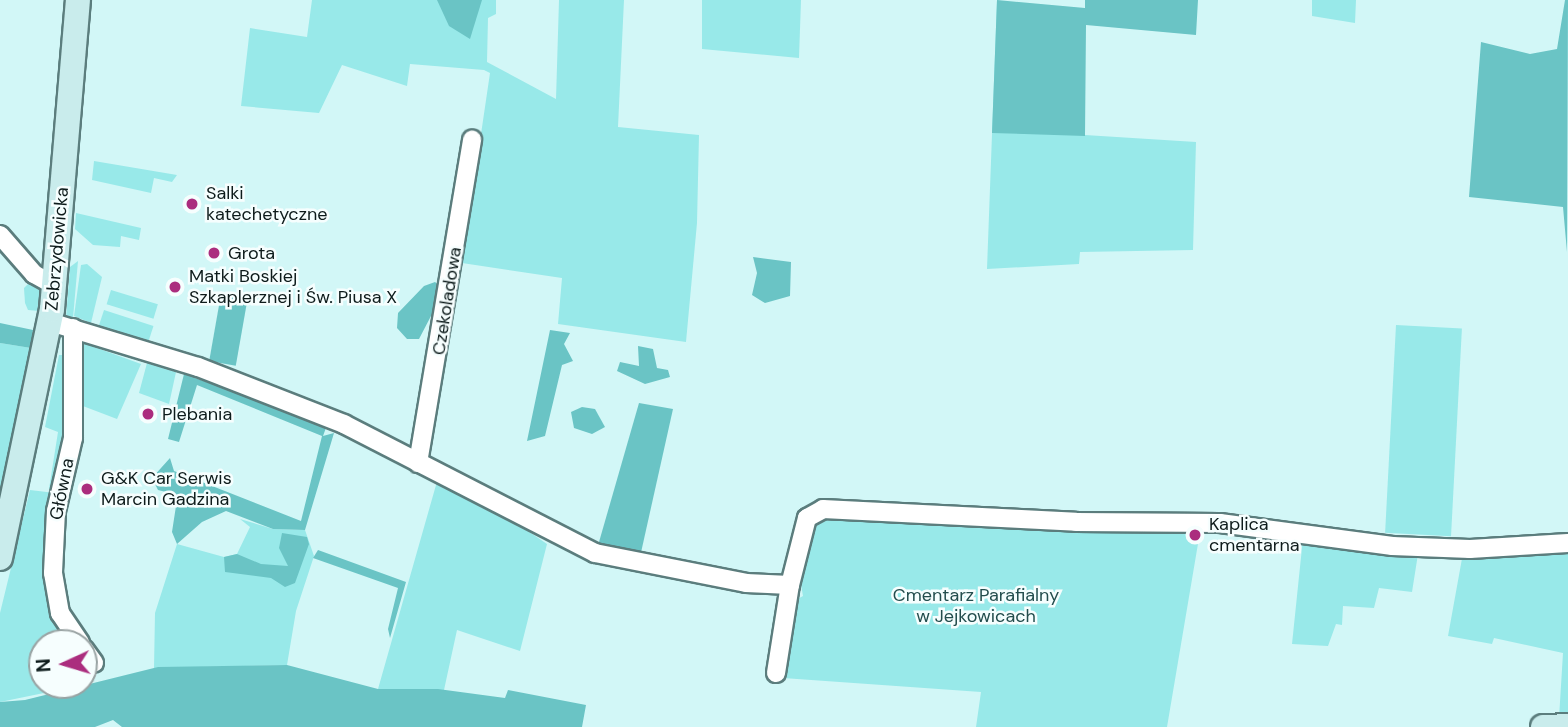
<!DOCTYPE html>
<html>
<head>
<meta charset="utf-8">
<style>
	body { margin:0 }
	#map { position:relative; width:1568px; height:727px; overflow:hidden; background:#d2f7f7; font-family:"DM Sans",sans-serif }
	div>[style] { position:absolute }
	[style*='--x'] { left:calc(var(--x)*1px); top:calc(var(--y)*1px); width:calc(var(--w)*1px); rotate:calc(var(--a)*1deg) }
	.green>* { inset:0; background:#98e9e9; transform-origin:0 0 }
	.forest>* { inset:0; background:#6ac4c5; transform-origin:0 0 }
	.roads { filter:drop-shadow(2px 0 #5b7d7d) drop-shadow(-2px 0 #5b7d7d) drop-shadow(0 2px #5b7d7d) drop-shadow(0 -2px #5b7d7d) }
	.street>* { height:18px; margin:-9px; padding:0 9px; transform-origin:9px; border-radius:9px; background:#fff }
	.secondary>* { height:24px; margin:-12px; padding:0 12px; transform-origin:12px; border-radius:12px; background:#c9ecec }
	.dots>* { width:19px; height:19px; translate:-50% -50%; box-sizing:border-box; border:4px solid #f6fefe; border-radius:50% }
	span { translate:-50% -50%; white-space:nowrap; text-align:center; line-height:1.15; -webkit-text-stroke:5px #f6fefe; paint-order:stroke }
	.poi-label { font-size:18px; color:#0d1b1b }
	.left { translate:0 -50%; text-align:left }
	.street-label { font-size:18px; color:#0d1b1b }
	.park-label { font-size:18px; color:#234d4d }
	.north { position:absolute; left:28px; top:629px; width:70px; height:70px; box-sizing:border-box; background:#f6fefe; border:2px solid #99a3a3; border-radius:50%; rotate:266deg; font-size:19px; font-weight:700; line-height:28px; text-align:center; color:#0d1b1b }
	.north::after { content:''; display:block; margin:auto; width:24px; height:32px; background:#ab2d7e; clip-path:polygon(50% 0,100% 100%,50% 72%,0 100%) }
</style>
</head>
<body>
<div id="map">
	<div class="green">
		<i style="clip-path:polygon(312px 0,496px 0,496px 14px,488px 18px,487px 62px,556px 99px,559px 0,624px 0,618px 127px,699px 135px,697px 223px,686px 342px,558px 324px,562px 278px,462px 263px,490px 73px,484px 70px,410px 64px,407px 86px,342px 65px,319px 113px,241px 106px,250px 28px,307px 37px)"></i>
		<i style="clip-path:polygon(702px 0,801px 0,799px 58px,702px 49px)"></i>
		<i style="clip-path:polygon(997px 0,1085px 25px,1085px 135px,1196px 142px,1193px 250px,1080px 252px,1079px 264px,987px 269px)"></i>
		<i style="clip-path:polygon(1312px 0,1356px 0,1355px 23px,1312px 16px)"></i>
		<i style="clip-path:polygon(94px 161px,177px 175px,172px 182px,154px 178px,151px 193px,92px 180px)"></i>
		<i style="clip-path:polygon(76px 213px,141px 228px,139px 240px,121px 236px,120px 247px,93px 245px,75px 229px)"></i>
		<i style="clip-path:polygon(78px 261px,73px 318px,66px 318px,70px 267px)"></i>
		<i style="clip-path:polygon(87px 264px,102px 277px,91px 323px,74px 316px,81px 265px)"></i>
		<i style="clip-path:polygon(31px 281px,41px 292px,39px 311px,28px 310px,25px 303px,24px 288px)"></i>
		<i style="left:111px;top:290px;width:49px;height:15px;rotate:17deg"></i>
		<i style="left:104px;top:310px;width:52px;height:18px;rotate:18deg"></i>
		<i style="left:1396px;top:325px;width:66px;height:208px;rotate:3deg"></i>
		<i style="clip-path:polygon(75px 340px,141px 364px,117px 419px,75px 403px)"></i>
		<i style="clip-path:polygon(0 343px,31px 348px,0 490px)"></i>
		<i style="clip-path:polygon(59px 355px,65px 355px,69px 440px,57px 490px,49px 489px,58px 432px,45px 427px)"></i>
		<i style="clip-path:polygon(147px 363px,176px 372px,169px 404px,139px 393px)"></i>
		<i style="clip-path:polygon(438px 478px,482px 500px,547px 544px,520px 651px,457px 630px,444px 690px,378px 689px)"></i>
		<i style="clip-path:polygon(30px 490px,55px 493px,51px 522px,73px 643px,42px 643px,42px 685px,83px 685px,0 702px,0 613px)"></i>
		<i style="clip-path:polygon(833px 513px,1201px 526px,1167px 727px,976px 727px,981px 692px,783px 678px,794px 601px,803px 596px,800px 579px,807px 545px,817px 520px)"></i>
		<i style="clip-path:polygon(240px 519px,273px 529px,305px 530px,314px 556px,296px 611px,287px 665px,154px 668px,155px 613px,177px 544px,224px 557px,237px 554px,250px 527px)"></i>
		<i style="clip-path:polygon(1303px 538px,1418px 554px,1412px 592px,1379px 588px,1374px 608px,1343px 606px,1342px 625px,1336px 624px,1328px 646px,1292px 644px)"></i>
		<i style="clip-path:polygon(1568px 547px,1568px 718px,1559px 718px,1563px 653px,1494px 638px,1492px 644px,1448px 636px,1463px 553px)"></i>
	</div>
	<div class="forest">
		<i style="clip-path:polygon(437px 0,482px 0,470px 39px,449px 26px)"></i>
		<i style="clip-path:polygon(997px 0,1085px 8px,1085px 0,1198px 0,1196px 35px,1086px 25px,1085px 136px,992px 133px)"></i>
		<i style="clip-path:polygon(1565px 0,1568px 0,1567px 252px,1563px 207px,1469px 197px,1481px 42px,1530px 54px,1557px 49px)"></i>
		<i style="clip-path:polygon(753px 257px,791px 262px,790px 296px,765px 303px,752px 295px,757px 273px)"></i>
		<i style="clip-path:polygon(435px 282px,445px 290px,438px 315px,431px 316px,419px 339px,407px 339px,397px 328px,398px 313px,424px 286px)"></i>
		<i style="left:221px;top:294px;width:27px;height:68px;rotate:10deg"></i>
		<i style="clip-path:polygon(0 323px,33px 330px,31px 348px,0 343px)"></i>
		<i style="clip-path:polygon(550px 330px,570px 333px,564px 344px,573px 361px,562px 365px,545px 436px,527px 441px)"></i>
		<i style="clip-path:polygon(638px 346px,653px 349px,657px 368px,668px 370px,670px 377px,645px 384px,617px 371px,620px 362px,639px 366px)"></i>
		<i style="clip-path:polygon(184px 374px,327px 425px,323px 436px,334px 433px,305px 530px,273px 529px,226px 511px,202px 522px,177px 544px,172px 532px,176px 506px,186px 497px,158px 490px,152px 478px,170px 458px,174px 471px,301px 521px,322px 436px,197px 385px,179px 442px,168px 439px)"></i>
		<i style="clip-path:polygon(639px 403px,673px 409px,640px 557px,597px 549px)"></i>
		<i style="clip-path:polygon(582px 407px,595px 409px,605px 427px,592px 434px,574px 428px,571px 412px)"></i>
		<i style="clip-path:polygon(282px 533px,307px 537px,309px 544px,295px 583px,285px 587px,271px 578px,225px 572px,224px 557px,237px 554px,261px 564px,288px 566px,279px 548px)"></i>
		<i style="clip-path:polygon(318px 550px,406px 582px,390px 638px,388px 629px,398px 588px,313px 558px)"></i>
		<i style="clip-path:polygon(287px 665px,378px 689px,438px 689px,505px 698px,508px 690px,586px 705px,582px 727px,122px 727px,113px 720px,95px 727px,0 727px,0 702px,25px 700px,158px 667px)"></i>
	</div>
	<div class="roads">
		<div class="street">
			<i style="--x:0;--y:235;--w:52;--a:48.9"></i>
			<i style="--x:34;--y:274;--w:23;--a:29"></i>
			<i style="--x:50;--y:322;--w:155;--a:16.9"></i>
			<i style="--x:198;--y:367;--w:157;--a:21.3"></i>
			<i style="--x:344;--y:424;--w:282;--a:27.2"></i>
			<i style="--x:595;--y:553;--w:154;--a:11.2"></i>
			<i style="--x:746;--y:583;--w:44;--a:2.6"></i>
			<i style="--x:73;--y:328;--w:110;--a:90"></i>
			<i style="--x:73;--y:438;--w:75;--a:103.1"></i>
			<i style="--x:56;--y:511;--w:62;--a:92.8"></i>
			<i style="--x:53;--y:573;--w:41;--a:80.1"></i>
			<i style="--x:60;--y:613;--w:36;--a:56"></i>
			<i style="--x:418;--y:463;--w:328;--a:-80.5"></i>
			<i style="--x:84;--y:649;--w:17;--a:54"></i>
			<i style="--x:776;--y:673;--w:89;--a:-81"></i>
			<i style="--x:790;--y:585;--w:69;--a:-75.8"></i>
			<i style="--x:807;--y:518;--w:18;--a:-29"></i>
			<i style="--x:823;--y:509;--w:253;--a:2.9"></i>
			<i style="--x:1076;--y:522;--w:144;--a:0.4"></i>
			<i style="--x:1220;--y:523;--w:174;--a:7.6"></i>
			<i style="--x:1392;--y:546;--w:78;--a:2.2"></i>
			<i style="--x:1470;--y:549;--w:98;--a:-3.5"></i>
		</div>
		<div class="secondary">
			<i style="--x:0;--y:558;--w:254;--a:-78.2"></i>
			<i style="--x:52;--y:309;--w:310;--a:-85.2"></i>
			<i style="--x:1543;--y:727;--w:25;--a:-2"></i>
		</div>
	</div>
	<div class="dots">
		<i style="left:192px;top:204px;background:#ab2d7e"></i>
		<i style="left:214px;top:253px;background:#ab2d7e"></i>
		<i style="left:175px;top:287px;background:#ab2d7e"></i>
		<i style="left:148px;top:414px;background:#ab2d7e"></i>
		<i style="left:87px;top:489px;background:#ab2d7e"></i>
		<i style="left:1195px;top:535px;background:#ab2d7e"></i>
	</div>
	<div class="poi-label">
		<span class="left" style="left:206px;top:204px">Salki<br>katechetyczne</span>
		<span class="left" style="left:228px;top:253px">Grota</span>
		<span class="left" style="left:189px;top:287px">Matki Boskiej<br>Szkaplerznej i Św. Piusa X</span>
		<span class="left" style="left:162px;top:414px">Plebania</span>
		<span class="left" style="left:101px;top:489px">G&amp;K Car Serwis<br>Marcin Gadzina</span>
		<span class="left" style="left:1209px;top:535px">Kaplica<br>cmentarna</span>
	</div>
	<div class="street-label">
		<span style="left:57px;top:249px;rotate:-85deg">Zebrzydowicka</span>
		<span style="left:447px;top:301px;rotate:-81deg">Czekoladowa</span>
		<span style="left:62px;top:489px;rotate:-79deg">Główna</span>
	</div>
	<div class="park-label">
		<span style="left:976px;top:606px">Cmentarz Parafialny<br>w Jejkowicach</span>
	</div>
	<div class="north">N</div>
</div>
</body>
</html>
